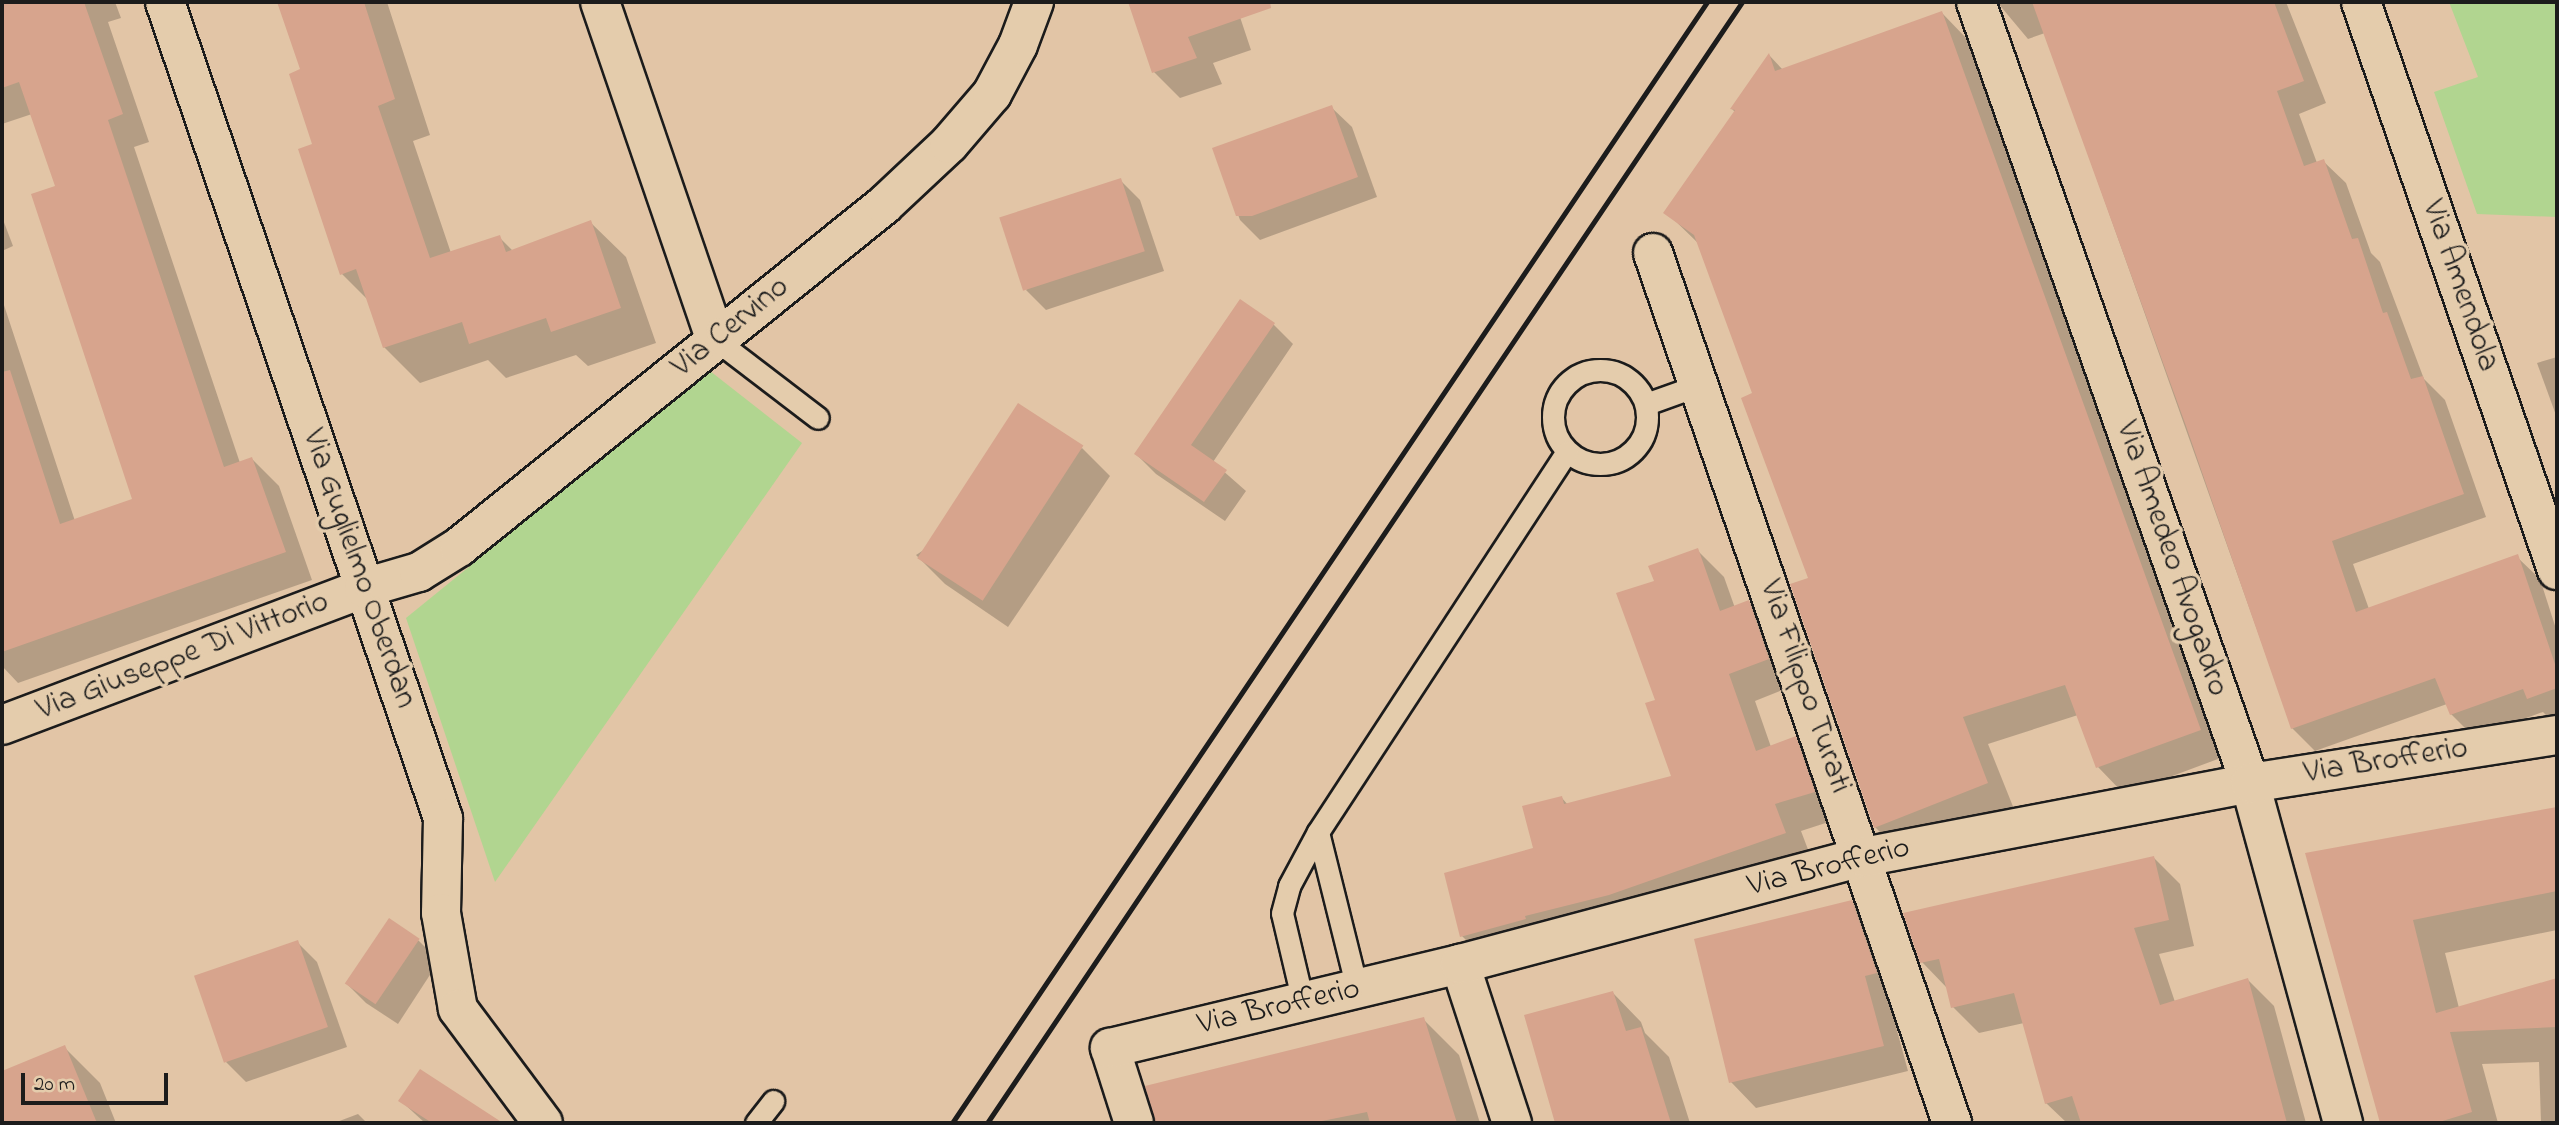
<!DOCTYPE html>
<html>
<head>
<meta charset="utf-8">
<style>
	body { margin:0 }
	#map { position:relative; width:2559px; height:1125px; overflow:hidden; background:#e2c5a6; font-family:"Indie Flower",sans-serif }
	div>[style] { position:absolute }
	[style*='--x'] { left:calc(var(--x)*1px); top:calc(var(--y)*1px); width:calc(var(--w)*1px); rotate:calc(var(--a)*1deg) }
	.green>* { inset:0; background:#b1d590 }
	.shadow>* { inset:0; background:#0003 }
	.building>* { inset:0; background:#d7a48d; transform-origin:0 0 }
	.roads { filter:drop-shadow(2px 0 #1c1c1c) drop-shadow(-2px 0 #1c1c1c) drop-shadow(0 2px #1c1c1c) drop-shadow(0 -2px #1c1c1c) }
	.lane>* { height:21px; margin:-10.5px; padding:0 10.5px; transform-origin:10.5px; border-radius:10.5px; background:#e4ccac }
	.lane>.ring { margin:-10.5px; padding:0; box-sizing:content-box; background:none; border:21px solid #e4ccac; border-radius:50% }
	.street>* { height:38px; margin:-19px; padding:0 19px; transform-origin:19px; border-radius:19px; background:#e4ccac }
	.rail>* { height:5px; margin:-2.5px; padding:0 2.5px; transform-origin:2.5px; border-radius:2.5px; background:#1c1c1c }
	span { translate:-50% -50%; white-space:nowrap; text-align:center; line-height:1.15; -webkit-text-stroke:7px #e4ccac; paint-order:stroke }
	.street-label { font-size:32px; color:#1c1c1c }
	.frame { position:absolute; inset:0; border:4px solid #1c1c1c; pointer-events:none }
	.scale { position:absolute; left:21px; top:1073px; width:147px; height:32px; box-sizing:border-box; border:4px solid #1c1c1c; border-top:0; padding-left:9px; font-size:21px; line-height:24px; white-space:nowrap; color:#1c1c1c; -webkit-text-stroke:5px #e4ccac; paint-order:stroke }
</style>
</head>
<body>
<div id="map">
	<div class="green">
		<i style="clip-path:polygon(2449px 2px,2557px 2px,2557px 217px,2477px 214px,2434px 92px,2478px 77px)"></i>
		<i style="clip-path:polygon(710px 371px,802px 443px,495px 882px,406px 618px)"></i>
	</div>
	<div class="shadow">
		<i style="clip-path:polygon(2px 2px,115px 2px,121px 18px,108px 22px,149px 142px,134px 147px,240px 463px,252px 459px,279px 486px,312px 580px,18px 683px,2px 666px,2px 299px,75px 521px,135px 500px,58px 187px,32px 114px,2px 124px)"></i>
		<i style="clip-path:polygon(279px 2px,387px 2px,430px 135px,413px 141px,451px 253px,499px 237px,513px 251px,590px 222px,626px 257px,656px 343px,588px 366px,576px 355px,506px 378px,488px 360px,420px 383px,384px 347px,369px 301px,342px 274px,314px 145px,302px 70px)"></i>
		<i style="clip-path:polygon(1130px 2px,1235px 2px,1251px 50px,1213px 63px,1222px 84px,1180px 98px,1154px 72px)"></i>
		<i style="clip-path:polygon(1997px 2px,2286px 2px,2326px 103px,2299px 114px,2317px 163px,2323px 161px,2346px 183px,2371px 253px,2380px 262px,2424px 379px,2445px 400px,2486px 517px,2353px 564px,2369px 609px,2517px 557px,2540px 579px,2557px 632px,2557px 718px,2551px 720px,2543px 712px,2474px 737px,2451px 714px,2447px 704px,2315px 751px,2292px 728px,2045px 33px,2028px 39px)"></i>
		<i style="clip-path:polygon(1942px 13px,1968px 40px,2226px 756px,2124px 794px,2098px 767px,2078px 715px,1988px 744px,2014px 809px,1902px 854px,1875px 827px,1810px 579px,1754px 395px,1698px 243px,1666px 212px,1735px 112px,1732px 109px,1769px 55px,1783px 70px)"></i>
		<i style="clip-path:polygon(1331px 107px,1352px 127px,1377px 197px,1260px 240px,1240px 220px,1214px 149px)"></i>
		<i style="clip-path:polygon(1120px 180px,1140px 200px,1164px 271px,1046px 310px,1026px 290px)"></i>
		<i style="clip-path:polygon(2px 217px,13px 246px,2px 251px)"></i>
		<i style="clip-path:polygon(1273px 324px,1293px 344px,1213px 462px,1246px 491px,1225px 521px,1156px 474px,1136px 454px)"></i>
		<i style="clip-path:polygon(2557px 357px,2557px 418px,2537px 363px)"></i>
		<i style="clip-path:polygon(1082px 448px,1110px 476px,1008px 627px,945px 584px,916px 555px)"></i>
		<i style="clip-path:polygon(1697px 550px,1724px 577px,1735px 608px,1749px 602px,1775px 629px,1795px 685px,1755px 701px,1771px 747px,1795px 738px,1822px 764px,1841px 818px,1801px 831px,1812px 860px,1489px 963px,1462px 936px,1535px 849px,1562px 798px,1568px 805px,1674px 778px,1657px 701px,1656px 582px)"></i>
		<i style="clip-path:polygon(2557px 808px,2557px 930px,2445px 953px,2459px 1008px,2557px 979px,2557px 1123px,2541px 1123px,2539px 1062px,2482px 1064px,2498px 1123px,2382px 1123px,2307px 854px)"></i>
		<i style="clip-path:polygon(2154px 858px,2180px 884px,2194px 946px,2159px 954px,2175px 1002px,2248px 980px,2274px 1006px,2306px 1123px,2067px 1123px,2046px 1103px,2024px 1023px,1979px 1033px,1953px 1007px,1948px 989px,1922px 962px)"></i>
		<i style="clip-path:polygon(1852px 902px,1877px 927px,1901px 998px,1889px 1001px,1908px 1071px,1756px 1108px,1731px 1082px)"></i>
		<i style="clip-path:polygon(390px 921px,419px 941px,439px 961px,398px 1024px,366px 1003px,346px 983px)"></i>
		<i style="clip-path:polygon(297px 942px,317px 962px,347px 1047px,246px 1082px,226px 1062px)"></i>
		<i style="clip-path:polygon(1613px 993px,1641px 1022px,1645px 1033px,1669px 1057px,1690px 1123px,1557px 1123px,1526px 1017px)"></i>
		<i style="clip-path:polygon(1423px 1019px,1459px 1055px,1480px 1123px,1158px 1123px,1147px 1087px)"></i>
		<i style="clip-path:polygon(64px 1047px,100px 1083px,116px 1123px,2px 1123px,2px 1073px)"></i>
		<i style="clip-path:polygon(420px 1072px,499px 1123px,425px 1123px,401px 1101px)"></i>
		<i style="clip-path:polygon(358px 1114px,367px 1123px,334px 1123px)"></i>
	</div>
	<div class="building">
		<i style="clip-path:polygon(2px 2px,84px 2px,123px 114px,108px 120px,224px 467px,252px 457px,286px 552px,2px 652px,2px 372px,10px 370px,60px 524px,132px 499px,31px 194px,55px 186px,19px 82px,2px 88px)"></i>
		<i style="clip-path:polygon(277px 2px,364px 2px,395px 99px,378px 106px,430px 258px,500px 235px,506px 252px,591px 220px,621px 308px,551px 332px,546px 318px,469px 344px,462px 322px,383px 348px,356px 269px,340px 275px,298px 149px,312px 144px,289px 74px,300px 69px)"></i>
		<i style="clip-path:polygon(1128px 2px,1270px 2px,1271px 8px,1188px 37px,1197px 58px,1152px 73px)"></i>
		<i style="clip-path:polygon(2032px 2px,2274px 2px,2304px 81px,2277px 91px,2304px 166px,2324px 159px,2352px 239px,2358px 238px,2383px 313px,2387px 312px,2411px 379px,2423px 376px,2464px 494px,2332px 541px,2356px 612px,2518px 554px,2557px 670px,2557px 688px,2527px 699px,2523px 689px,2450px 715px,2435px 678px,2291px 729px,2186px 426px)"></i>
		<i style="clip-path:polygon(1942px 11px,2201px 730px,2096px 768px,2065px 685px,1963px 717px,1988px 783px,1874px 828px,1790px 584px,1808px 578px,1741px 398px,1752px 393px,1694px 235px,1663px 213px,1735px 110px,1730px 109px,1769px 53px,1775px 71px)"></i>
		<i style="clip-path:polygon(1332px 105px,1358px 177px,1252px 216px,1236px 216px,1212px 148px)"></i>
		<i style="left:1121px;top:178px;width:77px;height:128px;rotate:72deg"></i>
		<i style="clip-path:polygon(1240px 299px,1275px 323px,1191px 445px,1227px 470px,1204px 502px,1134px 454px)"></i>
		<i style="left:1018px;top:403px;width:78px;height:185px;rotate:33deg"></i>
		<i style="clip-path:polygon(1698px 548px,1720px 611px,1749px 600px,1769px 659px,1729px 674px,1756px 751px,1796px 736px,1815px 792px,1775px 804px,1786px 833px,1609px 895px,1525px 916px,1526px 919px,1460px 937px,1444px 873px,1533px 848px,1522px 806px,1562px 796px,1564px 804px,1671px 776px,1645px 703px,1655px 700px,1616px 593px,1654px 581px,1648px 566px)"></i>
		<i style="clip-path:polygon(2557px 807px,2557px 891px,2413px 920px,2436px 1013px,2557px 978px,2557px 1027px,2450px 1032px,2472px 1112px,2436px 1123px,2380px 1123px,2305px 853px)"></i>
		<i style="clip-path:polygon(2154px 856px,2169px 920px,2134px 928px,2160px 1005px,2248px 978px,2287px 1123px,2081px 1123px,2072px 1096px,2045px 1104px,2014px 993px,1951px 1008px,1939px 959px,1920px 963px,1903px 913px)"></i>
		<i style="clip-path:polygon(1852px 900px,1877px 973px,1865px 976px,1884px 1046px,1729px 1083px,1694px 939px)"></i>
		<i style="left:389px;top:918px;width:37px;height:79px;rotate:34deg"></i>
		<i style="left:298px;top:940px;width:92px;height:110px;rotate:71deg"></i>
		<i style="clip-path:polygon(1613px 991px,1626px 1031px,1641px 1027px,1671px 1123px,1555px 1123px,1524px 1015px)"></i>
		<i style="clip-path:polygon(1424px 1017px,1457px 1123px,1370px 1123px,1367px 1112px,1312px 1123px,1155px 1123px,1145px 1086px)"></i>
		<i style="clip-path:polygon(65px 1045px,97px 1123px,2px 1123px,2px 1071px)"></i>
		<i style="clip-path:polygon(420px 1069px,503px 1123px,432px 1123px,398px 1101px)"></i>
	</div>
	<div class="roads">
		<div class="lane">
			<i style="--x:716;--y:340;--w:128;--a:37.4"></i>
			<i class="ring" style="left:1553px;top:370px;width:73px;height:73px"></i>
			<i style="--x:1646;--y:404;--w:56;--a:-19.7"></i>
			<i style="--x:1318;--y:832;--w:162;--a:76"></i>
			<i style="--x:1303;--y:1002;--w:91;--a:-103.3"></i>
			<i style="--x:1282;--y:913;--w:28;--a:-75"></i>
			<i style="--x:1289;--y:886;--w:61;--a:-61.8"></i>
			<i style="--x:1318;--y:832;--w:454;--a:-56.8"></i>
			<i style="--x:756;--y:1123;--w:28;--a:-52"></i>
		</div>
		<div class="street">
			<i style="--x:165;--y:2;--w:862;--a:71.19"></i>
			<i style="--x:443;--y:818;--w:95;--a:91.2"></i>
			<i style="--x:441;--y:913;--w:97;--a:80"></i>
			<i style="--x:458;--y:1009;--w:142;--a:53.3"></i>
			<i style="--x:600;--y:2;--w:357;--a:71.1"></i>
			<i style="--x:1976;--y:2;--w:828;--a:70.67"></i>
			<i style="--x:2250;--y:783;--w:352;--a:74.7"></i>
			<i style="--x:2361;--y:2;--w:601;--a:70.96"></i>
			<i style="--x:1653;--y:253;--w:920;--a:71.03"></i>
			<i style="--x:2;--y:725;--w:387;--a:-20.7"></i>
			<i style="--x:364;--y:588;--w:57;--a:-16.2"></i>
			<i style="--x:419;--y:572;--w:47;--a:-32"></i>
			<i style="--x:459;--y:547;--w:546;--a:-38.82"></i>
			<i style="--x:884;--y:205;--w:89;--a:-43.2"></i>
			<i style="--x:949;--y:144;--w:66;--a:-49.3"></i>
			<i style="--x:992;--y:94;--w:55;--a:-62"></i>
			<i style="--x:1018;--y:45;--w:46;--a:-69.6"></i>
			<i style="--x:1460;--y:964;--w:167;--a:71.9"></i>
			<i style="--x:1134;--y:1123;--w:79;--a:-107.7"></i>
			<i style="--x:1110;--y:1048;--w:360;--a:-13.5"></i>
			<i style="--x:1460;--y:964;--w:417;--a:-14.9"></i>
			<i style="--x:1863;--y:857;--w:394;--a:-10.8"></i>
			<i style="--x:2250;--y:783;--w:311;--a:-8.9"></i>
		</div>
	</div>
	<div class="rail">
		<i style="--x:952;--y:1123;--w:1352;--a:-56.04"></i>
		<i style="--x:987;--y:1123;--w:1352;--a:-56.04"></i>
	</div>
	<div class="street-label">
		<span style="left:2459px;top:286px;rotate:71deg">Via Amendola</span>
		<span style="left:731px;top:328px;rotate:-39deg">Via Cervino</span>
		<span style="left:2171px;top:559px;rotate:71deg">Via Amedeo Avogadro</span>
		<span style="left:358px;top:569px;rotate:71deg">Via Guglielmo Oberdan</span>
		<span style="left:183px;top:657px;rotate:-21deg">Via Giuseppe Di Vittorio</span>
		<span style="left:1804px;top:687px;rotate:71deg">Via Filippo Turati</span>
		<span style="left:2386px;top:762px;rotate:-9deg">Via Brofferio</span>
		<span style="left:1829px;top:868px;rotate:-14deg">Via Brofferio</span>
		<span style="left:1279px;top:1008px;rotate:-13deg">Via Brofferio</span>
	</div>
	<div class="frame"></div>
	<div class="scale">20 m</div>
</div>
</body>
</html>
